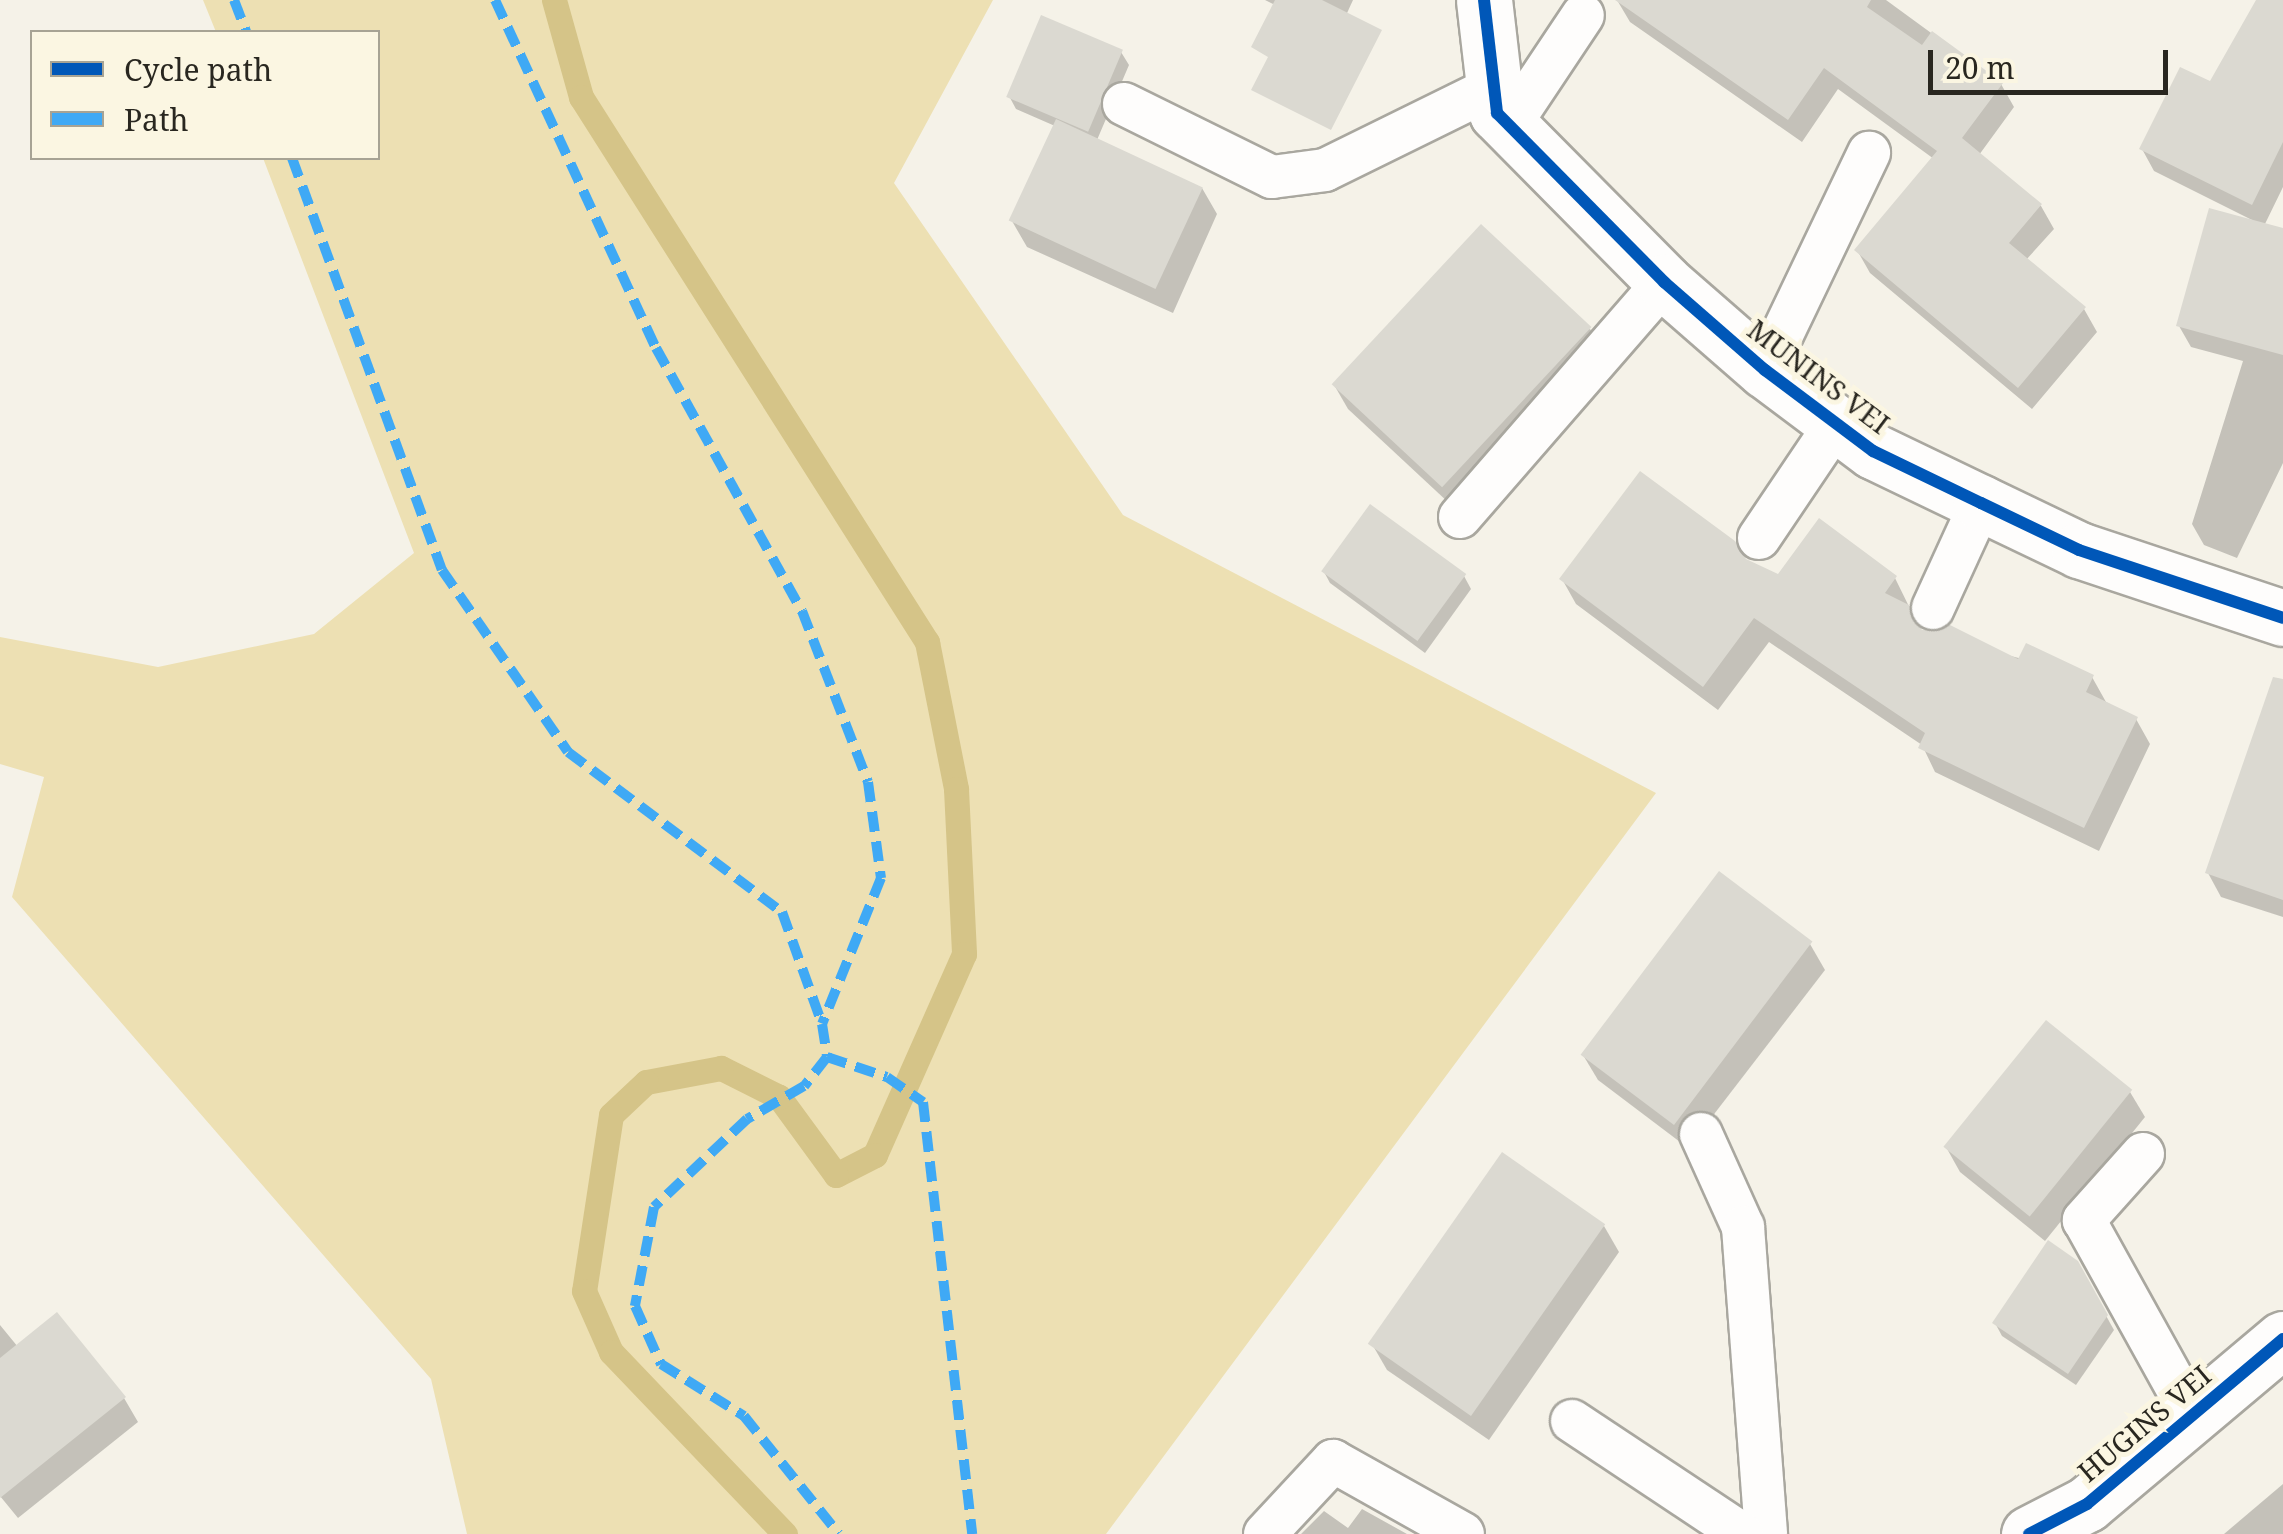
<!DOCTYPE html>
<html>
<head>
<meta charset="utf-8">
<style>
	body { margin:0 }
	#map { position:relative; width:2283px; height:1534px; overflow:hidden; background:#f5f2e8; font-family:"Noto Serif",serif }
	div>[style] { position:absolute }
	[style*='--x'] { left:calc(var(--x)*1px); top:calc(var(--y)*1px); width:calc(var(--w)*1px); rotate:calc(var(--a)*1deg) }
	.green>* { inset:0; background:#ede0b3 }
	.shadow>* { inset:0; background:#0003 }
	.stream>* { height:25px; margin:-12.5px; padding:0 12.5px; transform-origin:12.5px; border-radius:12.5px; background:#d5c488 }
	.building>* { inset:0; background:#dbd9d1; transform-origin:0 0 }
	.roads { filter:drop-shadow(2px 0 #a9a79f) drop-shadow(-2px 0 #a9a79f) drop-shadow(0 2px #a9a79f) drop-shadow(0 -2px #a9a79f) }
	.service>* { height:42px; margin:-21px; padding:0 21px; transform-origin:21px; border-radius:21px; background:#fefdfc }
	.minor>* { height:55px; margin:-27.5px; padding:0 27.5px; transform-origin:27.5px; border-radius:27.5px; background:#fefdfc }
	.quiet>* { height:10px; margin-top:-5px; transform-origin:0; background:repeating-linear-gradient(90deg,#3fa9f5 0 20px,transparent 0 30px) }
	.cycleway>* { height:12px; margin:-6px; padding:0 6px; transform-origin:6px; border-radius:6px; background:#0057b8 }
	span { translate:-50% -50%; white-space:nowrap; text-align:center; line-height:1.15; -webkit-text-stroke:10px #fbf6e2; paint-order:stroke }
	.street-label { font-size:28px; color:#292720 }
	.legend { position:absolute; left:30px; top:30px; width:350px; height:130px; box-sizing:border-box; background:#fbf6e2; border:2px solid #a7a394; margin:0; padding:12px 18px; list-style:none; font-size:30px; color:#292720 }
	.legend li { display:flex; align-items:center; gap:20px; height:50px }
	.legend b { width:50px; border:2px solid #a7a394 }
	.scale { position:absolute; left:1928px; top:50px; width:240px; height:45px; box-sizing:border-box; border:5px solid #292720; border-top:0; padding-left:12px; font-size:30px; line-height:35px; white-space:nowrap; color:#292720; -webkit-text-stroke:8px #fbf6e2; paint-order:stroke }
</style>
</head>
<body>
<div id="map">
	<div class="green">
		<i style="clip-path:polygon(203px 0,993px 0,894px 183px,1123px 515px,1656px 793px,1106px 1534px,467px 1534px,431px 1379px,12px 897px,44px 777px,0 764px,0 637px,158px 667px,314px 634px,414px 553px,263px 158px,378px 158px,378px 32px,216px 32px)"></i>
	</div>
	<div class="shadow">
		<i style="clip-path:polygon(1265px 0,1353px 0,1337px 35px)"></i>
		<i style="clip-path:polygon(1617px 0,1886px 0,2001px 84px,2014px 107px,1979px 155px,2041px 206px,2054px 229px,2026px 260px,2084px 309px,2097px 332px,2032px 409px,1870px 273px,1857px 250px,1934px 159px,1838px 89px,1802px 142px,1630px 22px)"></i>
		<i style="clip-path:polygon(2259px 0,2283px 0,2283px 187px,2264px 226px,2283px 231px,2283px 463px,2237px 558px,2204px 545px,2192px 524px,2243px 361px,2191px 347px,2179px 326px,2252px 220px,2154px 171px,2142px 149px,2211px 85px)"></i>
		<i style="clip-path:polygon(1121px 52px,1129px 65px,1097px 140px,1202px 188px,1217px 214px,1173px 313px,1027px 247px,1012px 221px,1055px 126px,1016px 109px,1009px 96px)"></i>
		<i style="clip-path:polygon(1590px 329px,1605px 354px,1464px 517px,1348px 409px,1333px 383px)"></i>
		<i style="clip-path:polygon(1742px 560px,1779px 577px,1895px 578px,1922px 633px,2092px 677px,2106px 702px,2136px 719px,2150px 744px,2099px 851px,1935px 772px,1922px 745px,1769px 642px,1718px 710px,1576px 604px,1562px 579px)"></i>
		<i style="clip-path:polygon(1323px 570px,1464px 576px,1471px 589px,1425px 653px,1330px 583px)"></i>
		<i style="clip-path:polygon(2283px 703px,2283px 917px,2221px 897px,2208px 873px)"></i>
		<i style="clip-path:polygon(1810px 944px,1825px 970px,1688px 1148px,1598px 1080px,1583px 1055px)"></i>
		<i style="clip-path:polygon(2130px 1092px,2145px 1117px,2045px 1241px,1960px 1172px,1946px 1147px)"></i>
		<i style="clip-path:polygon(1604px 1226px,1619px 1252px,1489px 1440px,1387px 1370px,1372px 1344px)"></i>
		<i style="clip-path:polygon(2076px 1262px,2114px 1330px,2076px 1385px,2002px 1336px,1995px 1323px)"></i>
		<i style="clip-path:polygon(0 1325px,18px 1347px,124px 1398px,138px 1422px,18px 1518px,0 1496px)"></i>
		<i style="clip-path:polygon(2283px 1484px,2283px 1534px,2224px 1534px)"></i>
		<i style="clip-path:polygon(1362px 1509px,1407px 1534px,1301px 1534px,1324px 1511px,1348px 1528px)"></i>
	</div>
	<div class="stream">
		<i style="--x:554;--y:0;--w:101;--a:74.4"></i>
		<i style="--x:581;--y:97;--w:646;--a:57.59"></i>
		<i style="--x:927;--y:642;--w:150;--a:78.8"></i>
		<i style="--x:956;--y:789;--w:165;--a:87.2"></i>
		<i style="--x:964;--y:954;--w:220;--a:113.9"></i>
		<i style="--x:875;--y:1155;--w:44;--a:152.9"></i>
		<i style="--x:836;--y:1175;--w:97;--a:-126.2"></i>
		<i style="--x:779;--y:1097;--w:65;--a:-153.4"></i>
		<i style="--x:721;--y:1068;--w:76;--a:169.4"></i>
		<i style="--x:646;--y:1082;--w:48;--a:136.7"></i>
		<i style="--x:611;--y:1115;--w:178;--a:98.7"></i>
		<i style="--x:584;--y:1291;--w:67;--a:66.1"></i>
		<i style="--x:611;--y:1352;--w:252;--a:46.3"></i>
	</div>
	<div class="building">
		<i style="clip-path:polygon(1275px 0,1322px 0,1382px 30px,1331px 130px,1251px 90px,1268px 57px,1251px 47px)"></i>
		<i style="clip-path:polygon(1615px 0,1871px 0,1867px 7px,1922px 45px,1932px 31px,2003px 83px,1962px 138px,2042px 204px,2009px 243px,2086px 307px,2018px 388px,1854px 250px,1937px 151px,1824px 68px,1788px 120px)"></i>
		<i style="clip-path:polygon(2256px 0,2283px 0,2283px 142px,2252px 205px,2139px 149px,2180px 67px,2210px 81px)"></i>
		<i style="left:1041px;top:15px;width:89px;height:89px;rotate:23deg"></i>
		<i style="left:1056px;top:119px;width:162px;height:112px;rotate:25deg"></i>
		<i style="clip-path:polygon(2209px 208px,2283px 228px,2283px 355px,2176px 326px)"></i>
		<i style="left:1481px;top:224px;width:151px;height:219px;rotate:43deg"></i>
		<i style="clip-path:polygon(1640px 471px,1735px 541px,1746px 559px,1778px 574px,1819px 518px,1897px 576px,1885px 593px,1909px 605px,1922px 630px,1950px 625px,2018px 659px,2026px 643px,2094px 675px,2086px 692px,2138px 717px,2084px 828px,1918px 748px,1925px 733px,1754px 618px,1703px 687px,1559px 579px)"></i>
		<i style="left:1370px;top:504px;width:119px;height:83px;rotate:36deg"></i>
		<i style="clip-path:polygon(2273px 677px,2283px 679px,2283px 900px,2205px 873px)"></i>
		<i style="left:1719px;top:871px;width:117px;height:230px;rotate:37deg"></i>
		<i style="left:2046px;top:1020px;width:111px;height:163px;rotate:39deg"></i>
		<i style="left:1502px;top:1152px;width:126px;height:234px;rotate:35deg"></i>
		<i style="clip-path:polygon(2048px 1240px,2078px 1261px,2108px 1315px,2068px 1374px,1992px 1323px)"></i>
		<i style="clip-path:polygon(57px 1312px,126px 1397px,0 1498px,0 1358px)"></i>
	</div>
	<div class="roads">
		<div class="service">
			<i style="--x:1124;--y:104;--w:165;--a:26.3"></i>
			<i style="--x:1272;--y:177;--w:53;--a:-7.5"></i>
			<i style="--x:1325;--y:170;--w:188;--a:-26.2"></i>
			<i style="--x:1509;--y:126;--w:133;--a:-56.3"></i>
			<i style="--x:1765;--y:370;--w:241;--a:-64.4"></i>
			<i style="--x:1460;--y:517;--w:311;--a:-49"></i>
			<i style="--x:1759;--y:538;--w:138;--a:-56"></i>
			<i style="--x:1933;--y:608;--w:115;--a:-65.4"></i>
			<i style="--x:1701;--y:1134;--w:102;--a:65.7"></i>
			<i style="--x:1743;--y:1227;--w:308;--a:85.7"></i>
			<i style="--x:2143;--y:1154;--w:89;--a:131.8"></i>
			<i style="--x:2084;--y:1220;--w:223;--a:61"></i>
			<i style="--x:1572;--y:1421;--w:204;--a:33.6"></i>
			<i style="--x:1265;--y:1534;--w:100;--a:-47"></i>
			<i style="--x:1333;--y:1461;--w:149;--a:29.3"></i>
		</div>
		<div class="minor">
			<i style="--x:1484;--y:0;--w:114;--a:83.4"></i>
			<i style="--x:1497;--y:113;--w:238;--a:45.3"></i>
			<i style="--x:1664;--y:282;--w:134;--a:41.1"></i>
			<i style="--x:1765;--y:370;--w:135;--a:36.9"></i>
			<i style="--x:1873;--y:451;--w:120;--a:25.7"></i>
			<i style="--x:1981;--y:503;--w:109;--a:25.6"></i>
			<i style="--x:2079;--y:550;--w:215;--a:18.4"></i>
			<i style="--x:2029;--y:1534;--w:65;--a:-27.3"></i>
			<i style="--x:2087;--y:1504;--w:256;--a:-40.1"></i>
		</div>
	</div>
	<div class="quiet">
		<i style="--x:234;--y:0;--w:34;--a:69"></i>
		<i style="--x:495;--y:0;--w:383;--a:65.2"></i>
		<i style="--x:656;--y:348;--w:301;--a:61"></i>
		<i style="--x:802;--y:611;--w:183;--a:68.9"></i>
		<i style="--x:868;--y:782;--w:97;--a:82.3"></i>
		<i style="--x:881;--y:878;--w:157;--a:112"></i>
		<i style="--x:822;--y:1024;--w:33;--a:81"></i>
		<i style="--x:827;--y:1057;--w:37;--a:128"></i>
		<i style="--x:804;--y:1086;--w:66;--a:149.9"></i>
		<i style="--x:747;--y:1119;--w:128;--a:136.6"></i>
		<i style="--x:654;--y:1207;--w:101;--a:100.9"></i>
		<i style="--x:635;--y:1306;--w:64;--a:65.9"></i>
		<i style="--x:661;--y:1364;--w:98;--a:32.1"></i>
		<i style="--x:744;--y:1416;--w:151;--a:51.2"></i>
		<i style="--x:292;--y:158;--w:438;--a:70"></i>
		<i style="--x:442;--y:570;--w:221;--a:55.3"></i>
		<i style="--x:568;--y:752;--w:267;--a:36.8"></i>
		<i style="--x:782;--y:912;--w:119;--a:70.3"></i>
		<i style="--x:827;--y:1057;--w:63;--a:18.4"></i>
		<i style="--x:887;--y:1077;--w:44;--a:34.8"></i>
		<i style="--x:923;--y:1102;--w:435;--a:83.5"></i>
	</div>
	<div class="cycleway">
		<i style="--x:1484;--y:0;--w:114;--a:83.4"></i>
		<i style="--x:1497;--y:113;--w:238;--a:45.3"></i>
		<i style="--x:1664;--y:282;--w:134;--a:41.1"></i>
		<i style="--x:1765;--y:370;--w:135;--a:36.9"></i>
		<i style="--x:1873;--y:451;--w:120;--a:25.7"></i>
		<i style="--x:1981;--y:503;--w:109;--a:25.6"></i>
		<i style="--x:2079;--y:550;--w:215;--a:18.4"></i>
		<i style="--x:2029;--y:1534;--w:65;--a:-27.3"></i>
		<i style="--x:2087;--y:1504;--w:256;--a:-40.1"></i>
	</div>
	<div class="street-label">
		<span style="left:1819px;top:376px;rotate:37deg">MUNINS VEI</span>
		<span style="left:2144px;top:1423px;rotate:-40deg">HUGINS VEI</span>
	</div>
	<ul class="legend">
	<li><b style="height:12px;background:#0057b8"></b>Cycle path</li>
	<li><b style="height:12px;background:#3fa9f5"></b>Path</li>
	</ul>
	<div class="scale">20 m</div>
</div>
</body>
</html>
